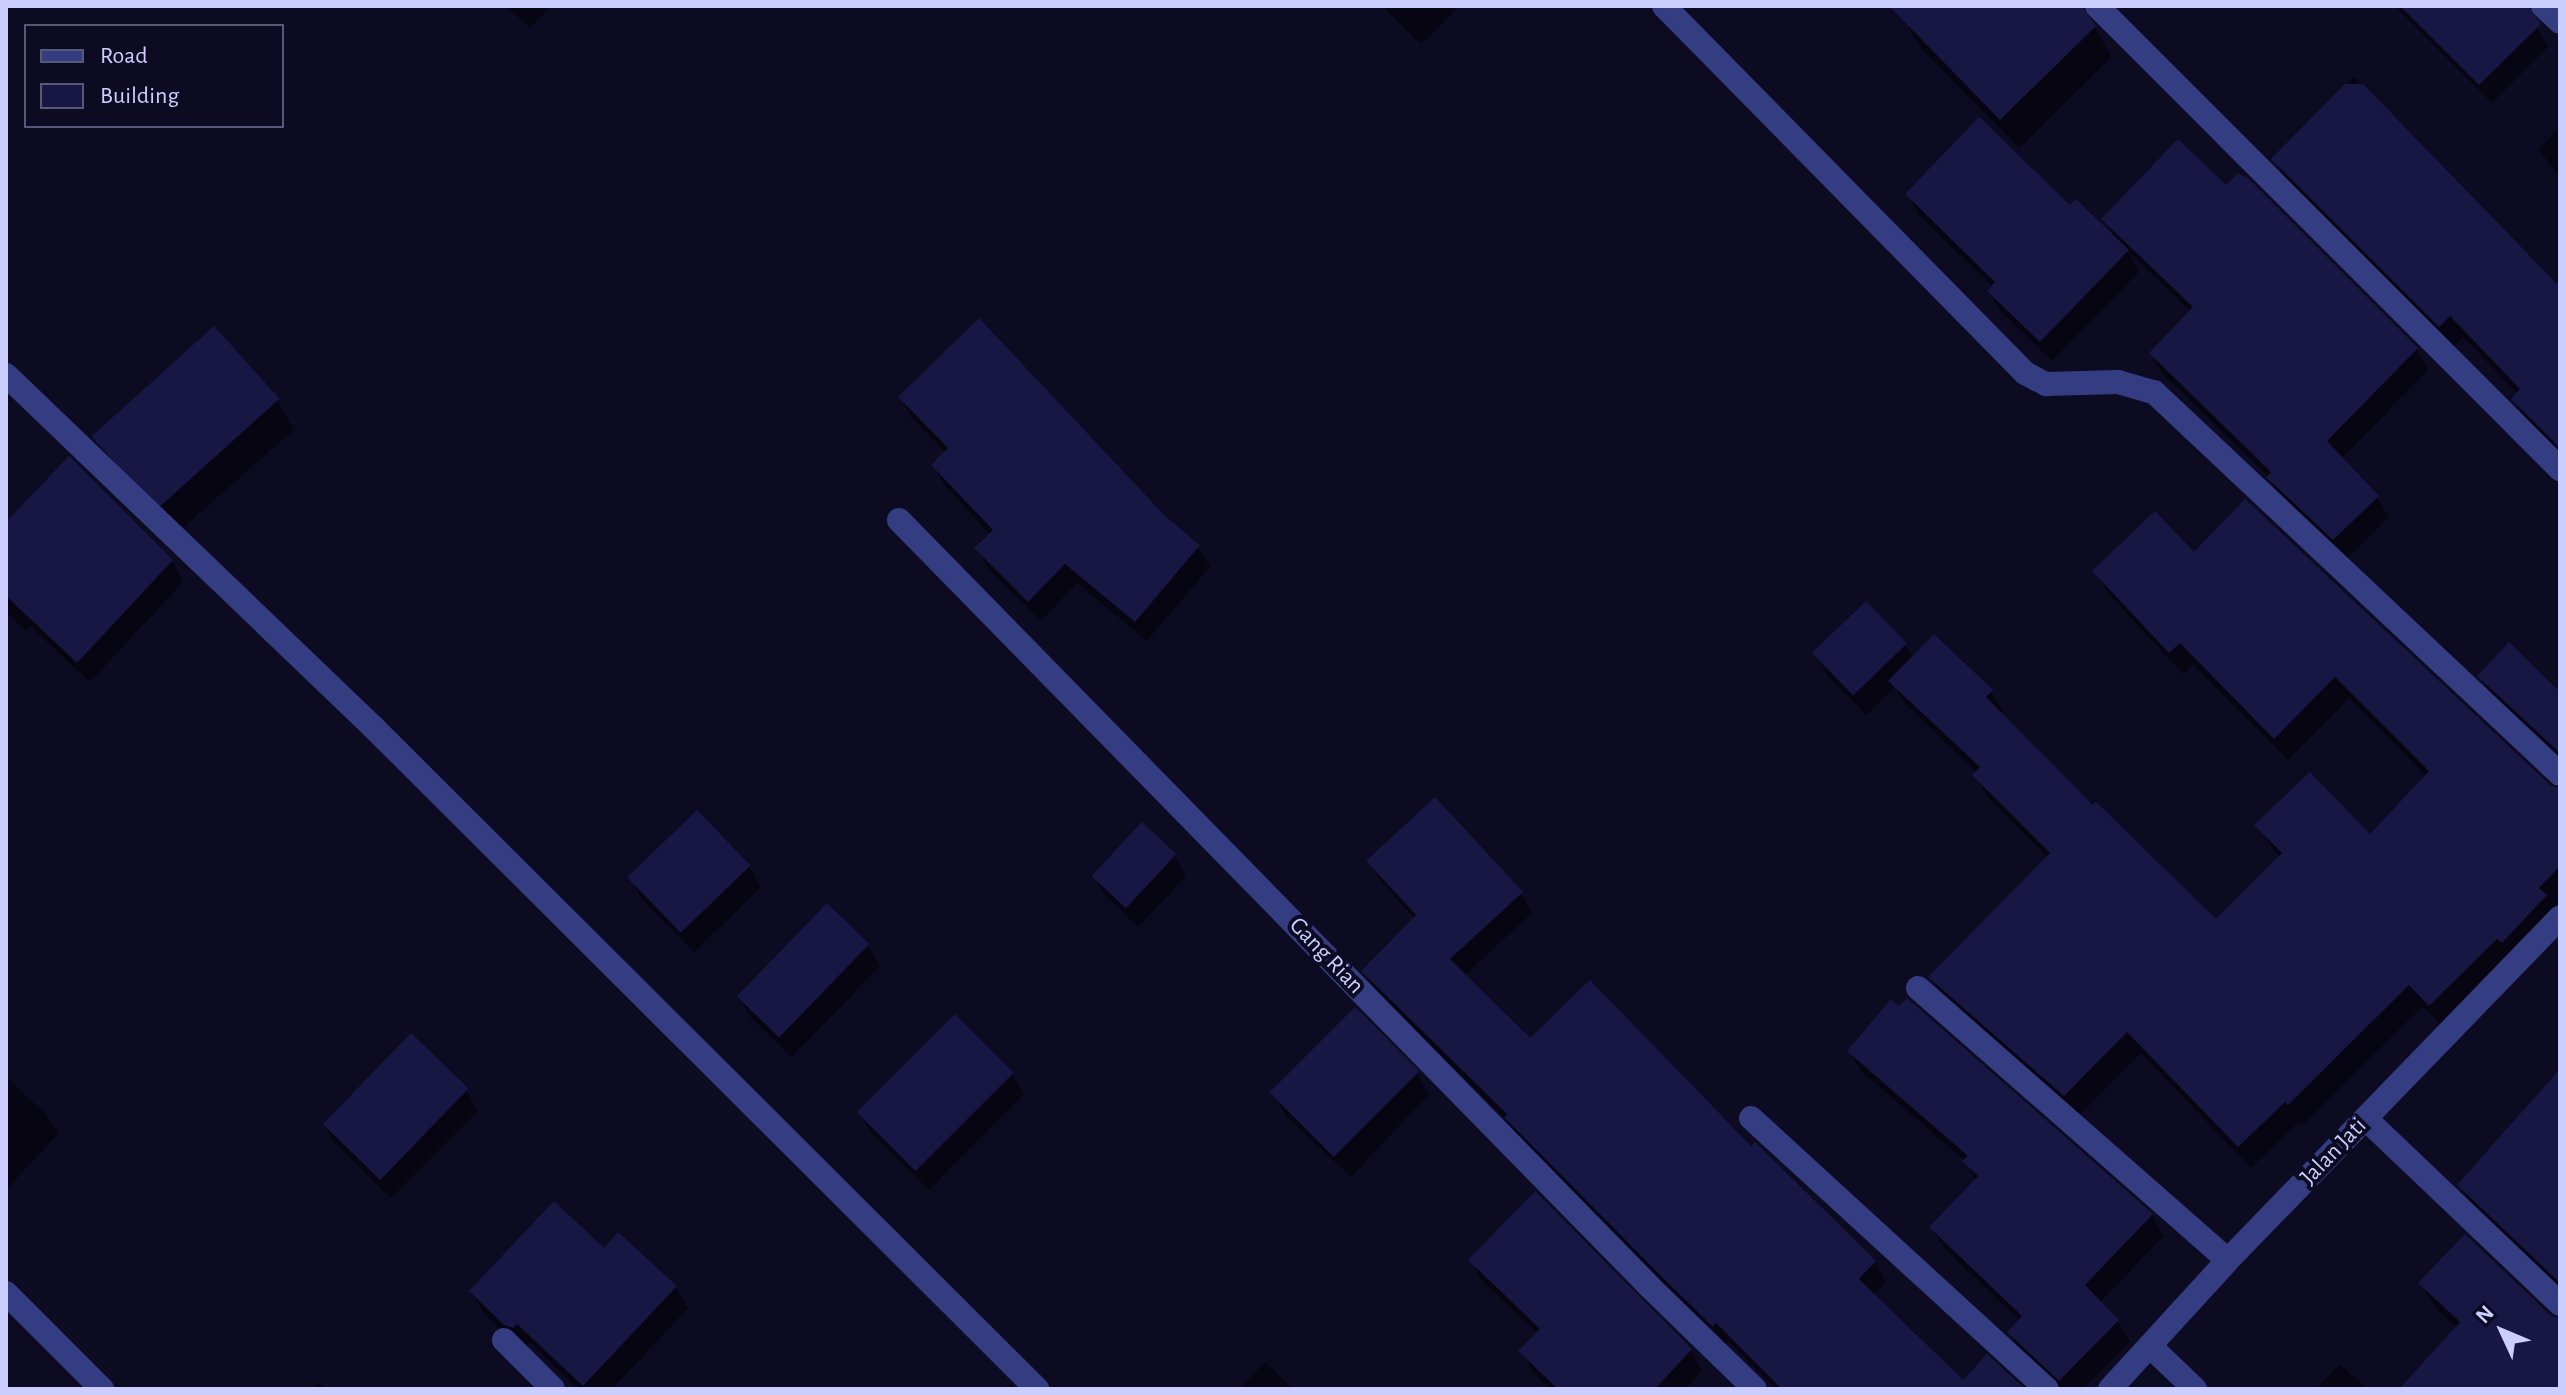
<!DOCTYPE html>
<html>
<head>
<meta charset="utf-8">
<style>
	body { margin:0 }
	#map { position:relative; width:2566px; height:1395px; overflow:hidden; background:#0c0b21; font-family:"Alegreya Sans",sans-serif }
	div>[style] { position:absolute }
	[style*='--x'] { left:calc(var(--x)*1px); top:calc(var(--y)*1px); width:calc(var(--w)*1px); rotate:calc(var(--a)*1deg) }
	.shadow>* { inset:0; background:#0007 }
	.building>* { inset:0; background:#181643; transform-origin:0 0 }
	.minor>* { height:24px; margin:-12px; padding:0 12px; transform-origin:12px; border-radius:12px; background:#343d82 }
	span { translate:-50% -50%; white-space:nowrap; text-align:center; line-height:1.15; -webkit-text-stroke:8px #0c0b21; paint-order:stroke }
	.street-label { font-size:24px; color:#cbceff }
	.frame { position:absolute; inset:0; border:8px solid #cbceff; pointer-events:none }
	.legend { position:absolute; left:24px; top:24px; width:260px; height:104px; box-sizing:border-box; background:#0c0b21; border:2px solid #58597a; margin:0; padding:10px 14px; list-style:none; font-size:24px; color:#cbceff }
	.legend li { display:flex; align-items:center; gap:16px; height:40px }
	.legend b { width:40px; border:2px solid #58597a }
	.north { position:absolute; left:2462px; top:1291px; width:80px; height:80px; -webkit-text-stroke:6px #0c0b21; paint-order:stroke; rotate:314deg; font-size:22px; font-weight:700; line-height:32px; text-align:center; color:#cbceff }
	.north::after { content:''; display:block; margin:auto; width:28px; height:36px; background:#cbceff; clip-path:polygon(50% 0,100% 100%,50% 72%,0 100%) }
</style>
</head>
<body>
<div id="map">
	<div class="shadow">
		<i style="clip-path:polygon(506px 6px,551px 6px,530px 28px)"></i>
		<i style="clip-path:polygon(1383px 6px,1460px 6px,1421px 44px)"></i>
		<i style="clip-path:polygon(1918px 6px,2074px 6px,2094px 27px,2112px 57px,2019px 148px,1921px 49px,1904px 19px)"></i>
		<i style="clip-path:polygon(2395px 6px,2516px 6px,2537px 27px,2548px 47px,2492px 103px)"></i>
		<i style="clip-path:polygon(2354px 77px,2560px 290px,2560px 455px,2526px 421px,2514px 399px,2518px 394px,2463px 337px,2453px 348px,2287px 182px,2274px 159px)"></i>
		<i style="clip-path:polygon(2560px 127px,2560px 179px,2539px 149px)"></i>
		<i style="clip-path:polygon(2226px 188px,2416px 349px,2428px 370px,2341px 459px,2377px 497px,2389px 517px,2346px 559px,2281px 498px,2268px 476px,2163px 374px,2151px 353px,2191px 312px,2129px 252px,2139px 272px,2052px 361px,2001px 312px,1989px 291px,1993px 287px,1919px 215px,1907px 194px,2070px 208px,2115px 238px,2104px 219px)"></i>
		<i style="clip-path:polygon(900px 397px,1165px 519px,1198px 547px,1210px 567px,1147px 641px,1077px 583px,1041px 621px,989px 569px,977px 549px,991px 535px,945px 486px,933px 465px,946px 453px,912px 418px)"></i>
		<i style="clip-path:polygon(277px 400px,294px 430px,179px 531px,111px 466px,94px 436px)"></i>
		<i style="clip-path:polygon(6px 524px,172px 561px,183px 582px,90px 682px,30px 626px,26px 631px,6px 612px)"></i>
		<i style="clip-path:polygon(2194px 555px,2549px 787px,2560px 789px,2560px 917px,2443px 1027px,2423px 1006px,2302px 1126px,2298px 1123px,2251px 1168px,2141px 1053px,2078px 1117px,1943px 999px,1931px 977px,2048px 858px,1988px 797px,1975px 775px,1977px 773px,1904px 703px,1895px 687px,1866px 715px,1827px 675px,1815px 654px,1905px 644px,1913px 658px,1991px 691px,2004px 713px,2001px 716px,2216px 922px,2280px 858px,2257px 826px,2370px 837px,2427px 777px,2349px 698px,2288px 759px,2193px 664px,2183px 674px,2108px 593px,2095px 571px)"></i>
		<i style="clip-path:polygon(2480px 676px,2560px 695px,2560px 761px,2492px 696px)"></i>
		<i style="clip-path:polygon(1174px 855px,1186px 876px,1138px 927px,1105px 895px,1093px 875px)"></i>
		<i style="clip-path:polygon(1368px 861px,1521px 893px,1532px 913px,1464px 976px,1530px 1040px,1751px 1149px,1875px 1262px,1886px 1282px,1873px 1295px,1963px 1382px,2022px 1389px,1776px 1389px,1728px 1341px,1725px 1345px,1674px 1296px,1518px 1137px,1511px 1125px,1375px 990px,1364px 971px,1415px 919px,1380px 880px)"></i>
		<i style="clip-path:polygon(749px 866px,761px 887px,694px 952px,642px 899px,631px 878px)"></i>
		<i style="clip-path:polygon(827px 906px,868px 946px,880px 966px,792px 1057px,751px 1018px,739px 997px)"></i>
		<i style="clip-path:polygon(1907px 1001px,2152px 1216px,2164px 1236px,2099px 1303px,2118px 1321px,2130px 1342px,2083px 1389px,2060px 1389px,2021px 1353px,2009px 1332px,2020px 1321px,1944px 1248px,1932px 1227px,1976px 1181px,1966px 1162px,1861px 1071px,1849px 1051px)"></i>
		<i style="clip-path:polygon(1012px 1074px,1024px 1094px,929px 1190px,871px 1132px,859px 1112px)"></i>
		<i style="clip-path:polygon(1417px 1074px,1429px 1094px,1351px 1177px,1286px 1116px,1274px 1095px)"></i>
		<i style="clip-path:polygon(6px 1077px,46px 1114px,58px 1134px,6px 1190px)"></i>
		<i style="clip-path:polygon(466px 1090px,478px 1111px,391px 1198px,336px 1144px,324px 1124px)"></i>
		<i style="clip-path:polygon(2560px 1093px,2560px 1286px,2558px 1289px,2472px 1207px,2459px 1185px)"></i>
		<i style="clip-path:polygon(619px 1235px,676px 1288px,688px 1308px,612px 1389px,578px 1389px,530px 1343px,525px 1348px,518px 1346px,483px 1312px,471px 1292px,604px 1250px)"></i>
		<i style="clip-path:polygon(1471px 1260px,1690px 1350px,1702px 1371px,1685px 1389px,1550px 1389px,1533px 1372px,1521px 1351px,1538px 1334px,1482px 1281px)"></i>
		<i style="clip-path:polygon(2421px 1283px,2560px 1326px,2560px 1389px,2402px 1389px,2457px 1328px,2435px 1307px)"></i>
		<i style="clip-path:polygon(1265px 1362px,1293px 1389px,1239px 1389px)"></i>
		<i style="clip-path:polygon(2340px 1364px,2367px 1389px,2316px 1389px)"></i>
		<i style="clip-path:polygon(318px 1382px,326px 1389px,312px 1389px)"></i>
	</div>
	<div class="building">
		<i style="clip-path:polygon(1889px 6px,2082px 6px,2096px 26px,2000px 120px)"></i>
		<i style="clip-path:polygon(2400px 6px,2528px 6px,2541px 24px,2479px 85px)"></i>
		<i style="clip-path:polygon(2345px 84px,2363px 84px,2560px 287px,2560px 448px,2511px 399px,2520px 389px,2450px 316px,2439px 327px,2271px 159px)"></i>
		<i style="clip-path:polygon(1979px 117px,2070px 205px,2076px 199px,2129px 250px,2040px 342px,1987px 291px,1995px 282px,1905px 194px)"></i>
		<i style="clip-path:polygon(2178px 139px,2226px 185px,2238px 173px,2250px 180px,2418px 348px,2327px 441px,2379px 496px,2333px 540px,2266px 477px,2271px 472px,2149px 353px,2193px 307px,2101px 219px)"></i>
		<i style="clip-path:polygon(979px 318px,1166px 517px,1200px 545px,1135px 622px,1065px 564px,1028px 602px,974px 548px,993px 530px,931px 465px,948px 448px,898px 397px)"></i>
		<i style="left:214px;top:326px;width:98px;height:165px;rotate:48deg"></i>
		<i style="clip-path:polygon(69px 456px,173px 560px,77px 663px,6px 596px,6px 522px)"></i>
		<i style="clip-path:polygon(2245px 499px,2550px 785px,2560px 789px,2560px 866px,2539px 888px,2547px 895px,2502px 943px,2497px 939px,2429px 1006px,2409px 985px,2288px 1105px,2285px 1102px,2238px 1147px,2127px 1032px,2064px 1096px,1928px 977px,2050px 853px,1972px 775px,1980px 767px,1888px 681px,1934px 634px,1993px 690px,1986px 697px,2093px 805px,2096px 802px,2216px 919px,2282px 853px,2254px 825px,2310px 772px,2370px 834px,2429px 771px,2335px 677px,2274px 739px,2180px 643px,2169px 653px,2092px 571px,2155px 511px,2194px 552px)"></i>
		<i style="left:1866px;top:601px;width:59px;height:75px;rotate:46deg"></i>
		<i style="clip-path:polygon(2509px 642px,2560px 692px,2560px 753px,2477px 676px)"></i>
		<i style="clip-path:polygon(1435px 797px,1523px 892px,1450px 959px,1530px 1038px,1590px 980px,1751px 1146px,1755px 1142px,1876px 1261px,1859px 1279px,1963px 1380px,1987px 1354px,2025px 1389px,1782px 1389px,1716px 1323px,1713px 1327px,1661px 1276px,1504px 1117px,1507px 1114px,1361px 971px,1416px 915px,1366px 861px)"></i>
		<i style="left:697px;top:810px;width:77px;height:97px;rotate:46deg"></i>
		<i style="left:1142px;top:822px;width:47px;height:74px;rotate:43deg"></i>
		<i style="left:827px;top:903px;width:59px;height:130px;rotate:44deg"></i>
		<i style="clip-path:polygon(1907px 998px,2153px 1214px,2085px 1285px,2119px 1320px,2059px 1381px,2007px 1332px,2022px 1316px,1929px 1227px,1978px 1176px,1962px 1161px,1968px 1156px,1847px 1051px,1891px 999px,1899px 1006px)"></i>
		<i style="left:1355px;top:1007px;width:91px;height:121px;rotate:45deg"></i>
		<i style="left:955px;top:1014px;width:83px;height:139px;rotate:45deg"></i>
		<i style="left:411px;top:1033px;width:80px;height:127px;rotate:44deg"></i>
		<i style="clip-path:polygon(2560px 1069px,2560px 1283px,2457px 1185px)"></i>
		<i style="clip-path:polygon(1535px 1191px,1692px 1349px,1655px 1389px,1558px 1389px,1518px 1351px,1540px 1329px,1468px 1260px)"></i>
		<i style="clip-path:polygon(554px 1201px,604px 1248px,618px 1232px,677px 1286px,583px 1386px,517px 1324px,513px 1328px,504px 1325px,469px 1291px)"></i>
		<i style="clip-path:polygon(2465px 1234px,2550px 1315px,2560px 1319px,2560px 1389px,2399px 1389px,2460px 1322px,2418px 1283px)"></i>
	</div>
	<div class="minor">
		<i style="--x:1664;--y:6;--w:515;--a:45.47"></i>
		<i style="--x:2025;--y:373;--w:24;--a:28"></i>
		<i style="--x:2046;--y:384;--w:72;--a:-1.6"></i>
		<i style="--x:2118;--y:382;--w:37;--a:16"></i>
		<i style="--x:2154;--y:392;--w:557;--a:43.26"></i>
		<i style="--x:2097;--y:6;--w:655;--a:45"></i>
		<i style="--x:2543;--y:6;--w:23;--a:43"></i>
		<i style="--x:6;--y:375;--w:509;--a:43.8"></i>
		<i style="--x:373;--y:727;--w:938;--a:44.91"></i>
		<i style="--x:899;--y:520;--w:1073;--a:45.6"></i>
		<i style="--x:1650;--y:1287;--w:146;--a:44.2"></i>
		<i style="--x:1918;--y:988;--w:412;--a:41.3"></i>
		<i style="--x:1751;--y:1118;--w:401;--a:42.5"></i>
		<i style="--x:2366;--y:1119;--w:268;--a:43.6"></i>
		<i style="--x:6;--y:1293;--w:136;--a:45"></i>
		<i style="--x:504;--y:1340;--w:69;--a:45"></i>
		<i style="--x:2151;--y:1347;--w:61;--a:43.7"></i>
		<i style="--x:2110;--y:1389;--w:175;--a:-47.5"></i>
		<i style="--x:2228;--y:1260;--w:477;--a:-45.9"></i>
	</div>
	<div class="street-label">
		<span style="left:1326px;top:956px;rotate:46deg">Gang Rian</span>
		<span style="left:2334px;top:1152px;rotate:-46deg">Jalan Jati</span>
	</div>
	<div class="frame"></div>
	<ul class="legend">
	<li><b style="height:10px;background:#343d82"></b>Road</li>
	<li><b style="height:22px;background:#181643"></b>Building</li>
	</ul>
	<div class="north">N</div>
</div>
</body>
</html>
